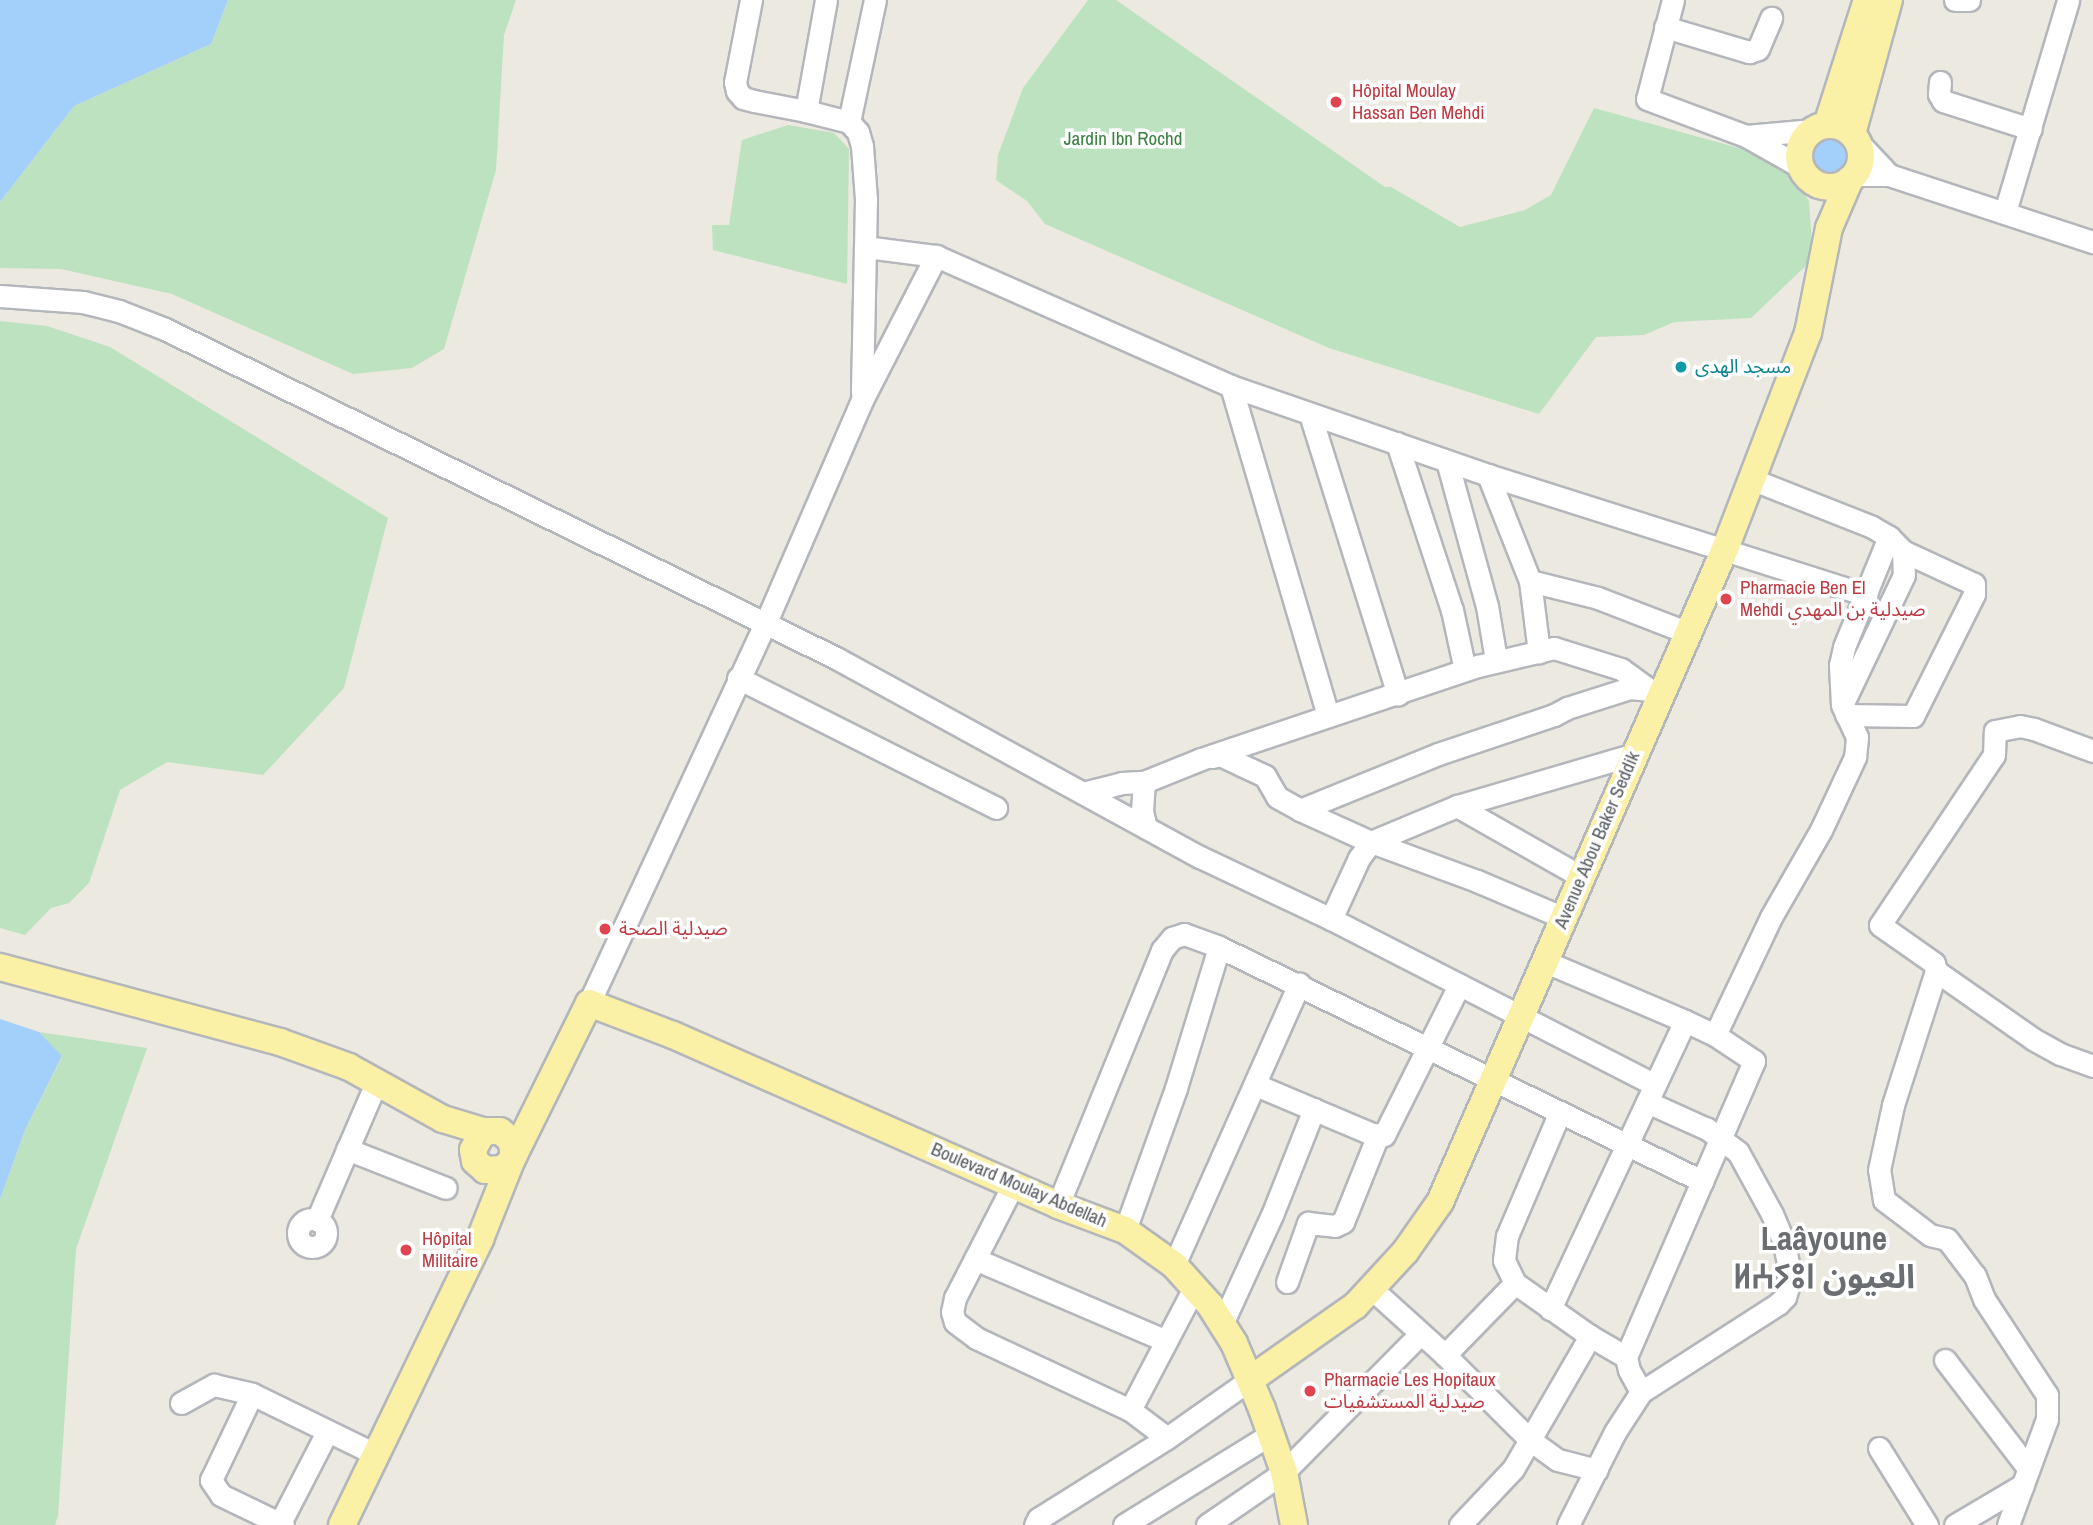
<!DOCTYPE html>
<html>
<head>
<meta charset="utf-8">
<style>
	body { margin:0 }
	#map { position:relative; width:2093px; height:1525px; overflow:hidden; background:#ebe9e0; font-family:"Archivo Narrow","Noto Sans Arabic","Noto Sans Tifinagh",sans-serif }
	div>[style] { position:absolute }
	[style*='--x'] { left:calc(var(--x)*1px); top:calc(var(--y)*1px); width:calc(var(--w)*1px); rotate:calc(var(--a)*1deg) }
	.green>* { inset:0; background:#bde2bf }
	.water>* { inset:0; background:#a2d0fa }
	.round { border-radius:50% }
	.roads { filter:drop-shadow(2px 0 #b3b6bb) drop-shadow(-2px 0 #b3b6bb) drop-shadow(0 2px #b3b6bb) drop-shadow(0 -2px #b3b6bb) }
	.minor>* { height:21px; margin:-10.5px; padding:0 10.5px; transform-origin:10.5px; border-radius:10.5px; background:#fff }
	.minor>.ring { margin:-10.5px; padding:0; box-sizing:content-box; background:none; border:21px solid #fff; border-radius:50% }
	.major>* { height:26px; margin:-13px; padding:0 13px; transform-origin:13px; border-radius:13px; background:#faf0a6 }
	.major>.ring { margin:-13px; padding:0; box-sizing:content-box; background:none; border:26px solid #faf0a6; border-radius:50% }
	.dots>* { width:19px; height:19px; translate:-50% -50%; box-sizing:border-box; border:4px solid #fff; border-radius:50% }
	span { translate:-50% -50%; white-space:nowrap; text-align:center; line-height:1.15; -webkit-text-stroke:7px #fff; paint-order:stroke }
	.health-label { font-size:19px; color:#be3a42 }
	.left { translate:0 -50%; text-align:left }
	.park-label { font-size:19px; color:#38813f }
	.culture-label { font-size:19px; color:#0d838f }
	.street-label { font-size:19px; color:#595c61 }
	.town-label { font-size:33px; color:#6a6e73; font-weight:700 }
</style>
</head>
<body>
<div id="map">
	<div class="green">
		<i style="clip-path:polygon(228px 0,516px 0,504px 35px,496px 170px,444px 349px,412px 368px,353px 374px,172px 294px,61px 269px,0 268px,0 202px,74px 106px,211px 44px)"></i>
		<i style="clip-path:polygon(1088px 0,1116px 0,1385px 187px,1391px 187px,1460px 227px,1525px 210px,1551px 195px,1594px 108px,1742px 149px,1788px 172px,1809px 201px,1813px 259px,1751px 318px,1674px 322px,1644px 335px,1596px 337px,1539px 414px,1329px 348px,1045px 224px,1027px 201px,996px 180px,998px 155px,1023px 88px)"></i>
		<i style="clip-path:polygon(788px 125px,834px 133px,849px 149px,847px 284px,713px 250px,712px 225px,729px 225px,742px 140px)"></i>
		<i style="clip-path:polygon(0 321px,47px 326px,110px 347px,388px 518px,344px 688px,263px 775px,167px 762px,120px 790px,89px 883px,69px 903px,51px 908px,25px 935px,0 928px)"></i>
		<i style="clip-path:polygon(39px 1032px,147px 1048px,76px 1249px,58px 1516px,55px 1525px,0 1525px,0 1199px,25px 1130px,62px 1057px)"></i>
	</div>
	<div class="water">
		<i style="clip-path:polygon(0 0,228px 0,211px 44px,74px 106px,0 202px)"></i>
		<i class="round" style="left:1808px;top:136px;width:44px;height:44px"></i>
		<i style="clip-path:polygon(0 1019px,39px 1032px,62px 1056px,25px 1130px,0 1199px)"></i>
	</div>
	<div class="roads">
		<div class="minor">
			<i style="--x:751;--y:0;--w:84;--a:101"></i>
			<i style="--x:735;--y:82;--w:9;--a:77"></i>
			<i style="--x:737;--y:91;--w:9;--a:49"></i>
			<i style="--x:743;--y:98;--w:11;--a:15"></i>
			<i style="--x:754;--y:101;--w:53;--a:10.9"></i>
			<i style="--x:826;--y:0;--w:113;--a:100.2"></i>
			<i style="--x:806;--y:111;--w:44;--a:14.3"></i>
			<i style="--x:849;--y:122;--w:13;--a:48"></i>
			<i style="--x:858;--y:132;--w:15;--a:74"></i>
			<i style="--x:862;--y:146;--w:53;--a:85.7"></i>
			<i style="--x:866;--y:199;--w:194;--a:91.2"></i>
			<i style="--x:1673;--y:0;--w:102;--a:104.7"></i>
			<i style="--x:1647;--y:99;--w:106;--a:20.5"></i>
			<i style="--x:1955;--y:0;--w:14;--a:0"></i>
			<i style="--x:1665;--y:27;--w:88;--a:16.6"></i>
			<i style="--x:1749;--y:52;--w:9;--a:-18"></i>
			<i style="--x:1758;--y:49;--w:34;--a:-67"></i>
			<i style="--x:1940;--y:82;--w:12;--a:95"></i>
			<i style="--x:1939;--y:94;--w:8;--a:60"></i>
			<i style="--x:1943;--y:101;--w:92;--a:17.7"></i>
			<i style="--x:849;--y:122;--w:125;--a:-78"></i>
			<i style="--x:1801;--y:167;--w:63;--a:-150.6"></i>
			<i style="--x:1746;--y:136;--w:67;--a:-5.1"></i>
			<i style="--x:1853;--y:175;--w:36;--a:0"></i>
			<i style="--x:1889;--y:175;--w:48;--a:-133.3"></i>
			<i style="--x:1889;--y:175;--w:215;--a:18.2"></i>
			<i style="--x:2005;--y:212;--w:221;--a:-73.4"></i>
			<i style="--x:865;--y:247;--w:72;--a:7.2"></i>
			<i style="--x:936;--y:256;--w:322;--a:23.8"></i>
			<i style="--x:1231;--y:386;--w:272;--a:19.1"></i>
			<i style="--x:1488;--y:475;--w:397;--a:17.6"></i>
			<i style="--x:0;--y:296;--w:83;--a:4.1"></i>
			<i style="--x:83;--y:302;--w:37;--a:14"></i>
			<i style="--x:119;--y:311;--w:49;--a:21.4"></i>
			<i style="--x:165;--y:329;--w:747;--a:26.12"></i>
			<i style="--x:836;--y:658;--w:415;--a:28.7"></i>
			<i style="--x:1200;--y:857;--w:145;--a:25.3"></i>
			<i style="--x:1331;--y:919;--w:364;--a:27.1"></i>
			<i style="--x:1231;--y:386;--w:344;--a:73.6"></i>
			<i style="--x:1310;--y:414;--w:294;--a:72.6"></i>
			<i style="--x:1397;--y:443;--w:176;--a:71.8"></i>
			<i style="--x:1452;--y:610;--w:61;--a:77.8"></i>
			<i style="--x:1447;--y:461;--w:150;--a:74.6"></i>
			<i style="--x:1487;--y:606;--w:55;--a:80.5"></i>
			<i style="--x:1488;--y:475;--w:114;--a:68.4"></i>
			<i style="--x:1530;--y:581;--w:72;--a:82.8"></i>
			<i style="--x:1751;--y:479;--w:130;--a:21.6"></i>
			<i style="--x:1872;--y:527;--w:20;--a:30"></i>
			<i style="--x:1889;--y:537;--w:20;--a:45"></i>
			<i style="--x:1903;--y:551;--w:24;--a:88"></i>
			<i style="--x:1904;--y:575;--w:142;--a:115.5"></i>
			<i style="--x:1530;--y:581;--w:70;--a:14"></i>
			<i style="--x:1598;--y:598;--w:94;--a:21.1"></i>
			<i style="--x:738;--y:678;--w:289;--a:26.7"></i>
			<i style="--x:1846;--y:715;--w:67;--a:0.9"></i>
			<i style="--x:1913;--y:716;--w:136;--a:-63.4"></i>
			<i style="--x:1974;--y:594;--w:10;--a:-90"></i>
			<i style="--x:1974;--y:584;--w:78;--a:-155.1"></i>
			<i style="--x:1212;--y:757;--w:8;--a:-14"></i>
			<i style="--x:1220;--y:755;--w:50;--a:25"></i>
			<i style="--x:1265;--y:776;--w:24;--a:60"></i>
			<i style="--x:1277;--y:797;--w:26;--a:29"></i>
			<i style="--x:1300;--y:810;--w:78;--a:24.3"></i>
			<i style="--x:1371;--y:842;--w:113;--a:20.2"></i>
			<i style="--x:1477;--y:881;--w:95;--a:23"></i>
			<i style="--x:1144;--y:782;--w:29;--a:94"></i>
			<i style="--x:1142;--y:811;--w:17;--a:77"></i>
			<i style="--x:1083;--y:793;--w:40;--a:-14.4"></i>
			<i style="--x:1122;--y:783;--w:22;--a:-3"></i>
			<i style="--x:1144;--y:782;--w:61;--a:-22"></i>
			<i style="--x:1201;--y:759;--w:292;--a:-18.6"></i>
			<i style="--x:1478;--y:666;--w:78;--a:-13.3"></i>
			<i style="--x:1554;--y:648;--w:70;--a:17.4"></i>
			<i style="--x:1621;--y:669;--w:36;--a:36"></i>
			<i style="--x:1650;--y:690;--w:10;--a:11"></i>
			<i style="--x:1457;--y:806;--w:144;--a:29.6"></i>
			<i style="--x:1300;--y:810;--w:149;--a:-22.1"></i>
			<i style="--x:1438;--y:754;--w:122;--a:-18.6"></i>
			<i style="--x:1554;--y:715;--w:15;--a:-28"></i>
			<i style="--x:1567;--y:708;--w:66;--a:-17.6"></i>
			<i style="--x:1630;--y:688;--w:20;--a:6"></i>
			<i style="--x:1331;--y:919;--w:67;--a:-65.3"></i>
			<i style="--x:1359;--y:858;--w:20;--a:-53"></i>
			<i style="--x:1371;--y:842;--w:93;--a:-22.7"></i>
			<i style="--x:1457;--y:806;--w:185;--a:-16.3"></i>
			<i style="--x:1546;--y:962;--w:151;--a:23"></i>
			<i style="--x:1685;--y:1021;--w:33;--a:25"></i>
			<i style="--x:1715;--y:1035;--w:47;--a:33.7"></i>
			<i style="--x:1754;--y:1061;--w:322;--a:113.4"></i>
			<i style="--x:1626;--y:1357;--w:13;--a:77"></i>
			<i style="--x:1629;--y:1370;--w:25;--a:61"></i>
			<i style="--x:1936;--y:971;--w:8;--a:-104"></i>
			<i style="--x:1934;--y:963;--w:66;--a:-144.9"></i>
			<i style="--x:1880;--y:925;--w:205;--a:-56.2"></i>
			<i style="--x:1994;--y:755;--w:24;--a:-88"></i>
			<i style="--x:1995;--y:731;--w:25;--a:-11"></i>
			<i style="--x:2020;--y:726;--w:14;--a:12"></i>
			<i style="--x:2034;--y:729;--w:63;--a:20.4"></i>
			<i style="--x:589;--y:1003;--w:420;--a:-65.1"></i>
			<i style="--x:766;--y:622;--w:242;--a:-66.6"></i>
			<i style="--x:862;--y:400;--w:162;--a:-62.8"></i>
			<i style="--x:1715;--y:1035;--w:131;--a:-64.6"></i>
			<i style="--x:1771;--y:917;--w:100;--a:-60.1"></i>
			<i style="--x:1821;--y:830;--w:81;--a:-65"></i>
			<i style="--x:1855;--y:757;--w:20;--a:-84"></i>
			<i style="--x:1857;--y:737;--w:35;--a:-115"></i>
			<i style="--x:1842;--y:705;--w:40;--a:-92.9"></i>
			<i style="--x:1840;--y:665;--w:18;--a:-77"></i>
			<i style="--x:1844;--y:647;--w:119;--a:-67.8"></i>
			<i style="--x:1256;--y:1085;--w:126;--a:22.9"></i>
			<i style="--x:1372;--y:1134;--w:12;--a:5"></i>
			<i style="--x:1384;--y:1135;--w:168;--a:-63.4"></i>
			<i style="--x:347;--y:1149;--w:106;--a:21.5"></i>
			<i style="--x:1013;--y:1185;--w:127;--a:117.2"></i>
			<i style="--x:955;--y:1298;--w:14;--a:102"></i>
			<i style="--x:952;--y:1312;--w:10;--a:73"></i>
			<i style="--x:955;--y:1322;--w:26;--a:37"></i>
			<i style="--x:976;--y:1338;--w:170;--a:25.1"></i>
			<i style="--x:1130;--y:1410;--w:46;--a:37.1"></i>
			<i style="--x:1058;--y:1205;--w:275;--a:-67.8"></i>
			<i style="--x:1162;--y:950;--w:16;--a:-50"></i>
			<i style="--x:1172;--y:938;--w:13;--a:-18"></i>
			<i style="--x:1184;--y:934;--w:37;--a:20"></i>
			<i class="ring" style="left:298px;top:1219px;width:7px;height:7px"></i>
			<i style="--x:317;--y:1220;--w:151;--a:-66.7"></i>
			<i style="--x:1125;--y:1230;--w:151;--a:-70.2"></i>
			<i style="--x:1176;--y:1088;--w:147;--a:-73"></i>
			<i style="--x:1219;--y:947;--w:537;--a:25.85"></i>
			<i style="--x:975;--y:1259;--w:208;--a:23.2"></i>
			<i style="--x:1174;--y:1265;--w:308;--a:-66"></i>
			<i style="--x:1287;--y:1282;--w:63;--a:-70.4"></i>
			<i style="--x:1308;--y:1223;--w:27;--a:6"></i>
			<i style="--x:1335;--y:1226;--w:9;--a:-27"></i>
			<i style="--x:1343;--y:1222;--w:94;--a:-68.1"></i>
			<i style="--x:1372;--y:1289;--w:98;--a:42.1"></i>
			<i style="--x:1445;--y:1355;--w:120;--a:45"></i>
			<i style="--x:1530;--y:1440;--w:34;--a:36"></i>
			<i style="--x:1558;--y:1460;--w:40;--a:14.4"></i>
			<i style="--x:1550;--y:1309;--w:318;--a:-64.9"></i>
			<i style="--x:1222;--y:1324;--w:120;--a:-65.4"></i>
			<i style="--x:1272;--y:1215;--w:114;--a:-68.4"></i>
			<i style="--x:1590;--y:1336;--w:42;--a:30.3"></i>
			<i style="--x:1445;--y:1355;--w:100;--a:-45.8"></i>
			<i style="--x:1945;--y:1360;--w:136;--a:52.5"></i>
			<i style="--x:181;--y:1403;--w:38;--a:-29"></i>
			<i style="--x:214;--y:1385;--w:39;--a:13"></i>
			<i style="--x:1130;--y:1410;--w:140;--a:-62.3"></i>
			<i style="--x:1879;--y:1448;--w:91;--a:58.1"></i>
			<i style="--x:279;--y:1525;--w:105;--a:-62.7"></i>
			<i style="--x:283;--y:1525;--w:69;--a:-154.2"></i>
			<i style="--x:221;--y:1495;--w:18;--a:-124"></i>
			<i style="--x:211;--y:1480;--w:95;--a:-64.5"></i>
			<i style="--x:252;--y:1394;--w:139;--a:26"></i>
			<i style="--x:1035;--y:1525;--w:7;--a:-63"></i>
			<i style="--x:1038;--y:1519;--w:152;--a:-32.1"></i>
			<i style="--x:1167;--y:1438;--w:103;--a:-35.1"></i>
			<i style="--x:1124;--y:1525;--w:173;--a:-31.8"></i>
			<i style="--x:1207;--y:1525;--w:93;--a:-34.5"></i>
			<i style="--x:1284;--y:1472;--w:194;--a:-45.4"></i>
			<i style="--x:1460;--y:1525;--w:77;--a:-46.6"></i>
			<i style="--x:1513;--y:1469;--w:154;--a:-59.9"></i>
			<i style="--x:1590;--y:1336;--w:92;--a:-144.8"></i>
			<i style="--x:1515;--y:1283;--w:25;--a:-116"></i>
			<i style="--x:1504;--y:1260;--w:24;--a:-83"></i>
			<i style="--x:1507;--y:1236;--w:135;--a:-66.9"></i>
			<i style="--x:1568;--y:1525;--w:104;--a:-63.2"></i>
			<i style="--x:1615;--y:1432;--w:48;--a:-57"></i>
			<i style="--x:1641;--y:1392;--w:163;--a:-32.7"></i>
			<i style="--x:1778;--y:1304;--w:10;--a:-45"></i>
			<i style="--x:1785;--y:1297;--w:10;--a:-73"></i>
			<i style="--x:1788;--y:1287;--w:24;--a:-90"></i>
			<i style="--x:1788;--y:1263;--w:24;--a:-102"></i>
			<i style="--x:1783;--y:1240;--w:28;--a:-113"></i>
			<i style="--x:1772;--y:1214;--w:71;--a:-118.7"></i>
			<i style="--x:1738;--y:1152;--w:39;--a:-143"></i>
			<i style="--x:1707;--y:1129;--w:66;--a:-155.8"></i>
			<i style="--x:1955;--y:1525;--w:79;--a:-30.5"></i>
			<i style="--x:2008;--y:1525;--w:113;--a:-69.8"></i>
			<i style="--x:2047;--y:1419;--w:24;--a:-90"></i>
			<i style="--x:2047;--y:1395;--w:115;--a:-123.3"></i>
			<i style="--x:1984;--y:1299;--w:25;--a:-111"></i>
			<i style="--x:1975;--y:1276;--w:46;--a:-127.1"></i>
			<i style="--x:1947;--y:1239;--w:17;--a:-167"></i>
			<i style="--x:1930;--y:1235;--w:58;--a:-142.7"></i>
			<i style="--x:1884;--y:1200;--w:30;--a:-99"></i>
			<i style="--x:1879;--y:1170;--w:66;--a:-77.8"></i>
			<i style="--x:1893;--y:1105;--w:141;--a:-72.2"></i>
			<i style="--x:1936;--y:971;--w:118;--a:35"></i>
			<i style="--x:2033;--y:1039;--w:31;--a:29"></i>
			<i style="--x:2060;--y:1054;--w:35;--a:20"></i>
		</div>
		<div class="major">
			<i style="--x:1827;--y:125;--w:131;--a:-72.3"></i>
			<i class="ring" style="left:1799px;top:125px;width:36px;height:36px"></i>
			<i style="--x:1852;--y:134;--w:139;--a:-74.6"></i>
			<i style="--x:0;--y:967;--w:290;--a:15"></i>
			<i style="--x:280;--y:1042;--w:73;--a:19.9"></i>
			<i style="--x:349;--y:1067;--w:107;--a:29"></i>
			<i style="--x:443;--y:1119;--w:45;--a:16.8"></i>
			<i style="--x:514;--y:1155;--w:15;--a:-101"></i>
			<i style="--x:511;--y:1140;--w:14;--a:-141"></i>
			<i style="--x:500;--y:1131;--w:11;--a:180"></i>
			<i style="--x:489;--y:1131;--w:9;--a:153"></i>
			<i style="--x:481;--y:1135;--w:17;--a:118"></i>
			<i style="--x:473;--y:1150;--w:11;--a:80"></i>
			<i style="--x:475;--y:1161;--w:13;--a:42"></i>
			<i style="--x:485;--y:1170;--w:18;--a:-3"></i>
			<i style="--x:503;--y:1169;--w:11;--a:-45"></i>
			<i style="--x:511;--y:1161;--w:176;--a:-63.7"></i>
			<i style="--x:589;--y:1003;--w:90;--a:20.9"></i>
			<i style="--x:673;--y:1035;--w:421;--a:23.8"></i>
			<i style="--x:1058;--y:1205;--w:72;--a:20.5"></i>
			<i style="--x:1125;--y:1230;--w:60;--a:35.5"></i>
			<i style="--x:1174;--y:1265;--w:54;--a:48"></i>
			<i style="--x:1210;--y:1305;--w:45;--a:57.7"></i>
			<i style="--x:1234;--y:1343;--w:72;--a:67"></i>
			<i style="--x:1262;--y:1409;--w:67;--a:70.8"></i>
			<i style="--x:1284;--y:1472;--w:54;--a:79.3"></i>
			<i style="--x:1251;--y:1379;--w:127;--a:-35.1"></i>
			<i style="--x:1355;--y:1306;--w:74;--a:-47.2"></i>
			<i style="--x:1405;--y:1252;--w:61;--a:-55"></i>
			<i style="--x:1440;--y:1202;--w:712;--a:-66.42"></i>
			<i style="--x:1725;--y:549;--w:231;--a:-69"></i>
			<i style="--x:1808;--y:333;--w:107;--a:-78.7"></i>
			<i style="--x:1829;--y:228;--w:53;--a:-66.8"></i>
			<i style="--x:342;--y:1525;--w:318;--a:-64.2"></i>
			<i style="--x:480;--y:1239;--w:84;--a:-68.3"></i>
		</div>
	</div>
	<div class="dots">
		<i style="left:1336px;top:102px;background:#e0444e"></i>
		<i style="left:1681px;top:367px;background:#0f9aa8"></i>
		<i style="left:1726px;top:599px;background:#e0444e"></i>
		<i style="left:605px;top:929px;background:#e0444e"></i>
		<i style="left:406px;top:1250px;background:#e0444e"></i>
		<i style="left:1310px;top:1391px;background:#e0444e"></i>
	</div>
	<div class="health-label">
		<span class="left" style="left:1352px;top:102px">Hôpital Moulay<br>Hassan Ben Mehdi</span>
		<span class="left" style="left:1740px;top:599px">Pharmacie Ben El<br>Mehdi صيدلية بن المهدي</span>
		<span class="left" style="left:619px;top:929px">صيدلية الصحة</span>
		<span class="left" style="left:422px;top:1250px">Hôpital<br>Militaire</span>
		<span class="left" style="left:1324px;top:1391px">Pharmacie Les Hopitaux<br>صيدلية المستشفيات</span>
	</div>
	<div class="park-label">
		<span style="left:1123px;top:139px">Jardin Ibn Rochd</span>
	</div>
	<div class="culture-label">
		<span class="left" style="left:1695px;top:367px">مسجد الهدى</span>
	</div>
	<div class="street-label">
		<span style="left:1597px;top:840px;rotate:-67deg">Avenue Abou Baker Seddik</span>
		<span style="left:1019px;top:1185px;rotate:23deg">Boulevard Moulay Abdellah</span>
	</div>
	<div class="town-label">
		<span style="left:1824px;top:1258px">Laâyoune<br>ⵍⵄⵢⵓⵏ العيون</span>
	</div>
</div>
</body>
</html>
